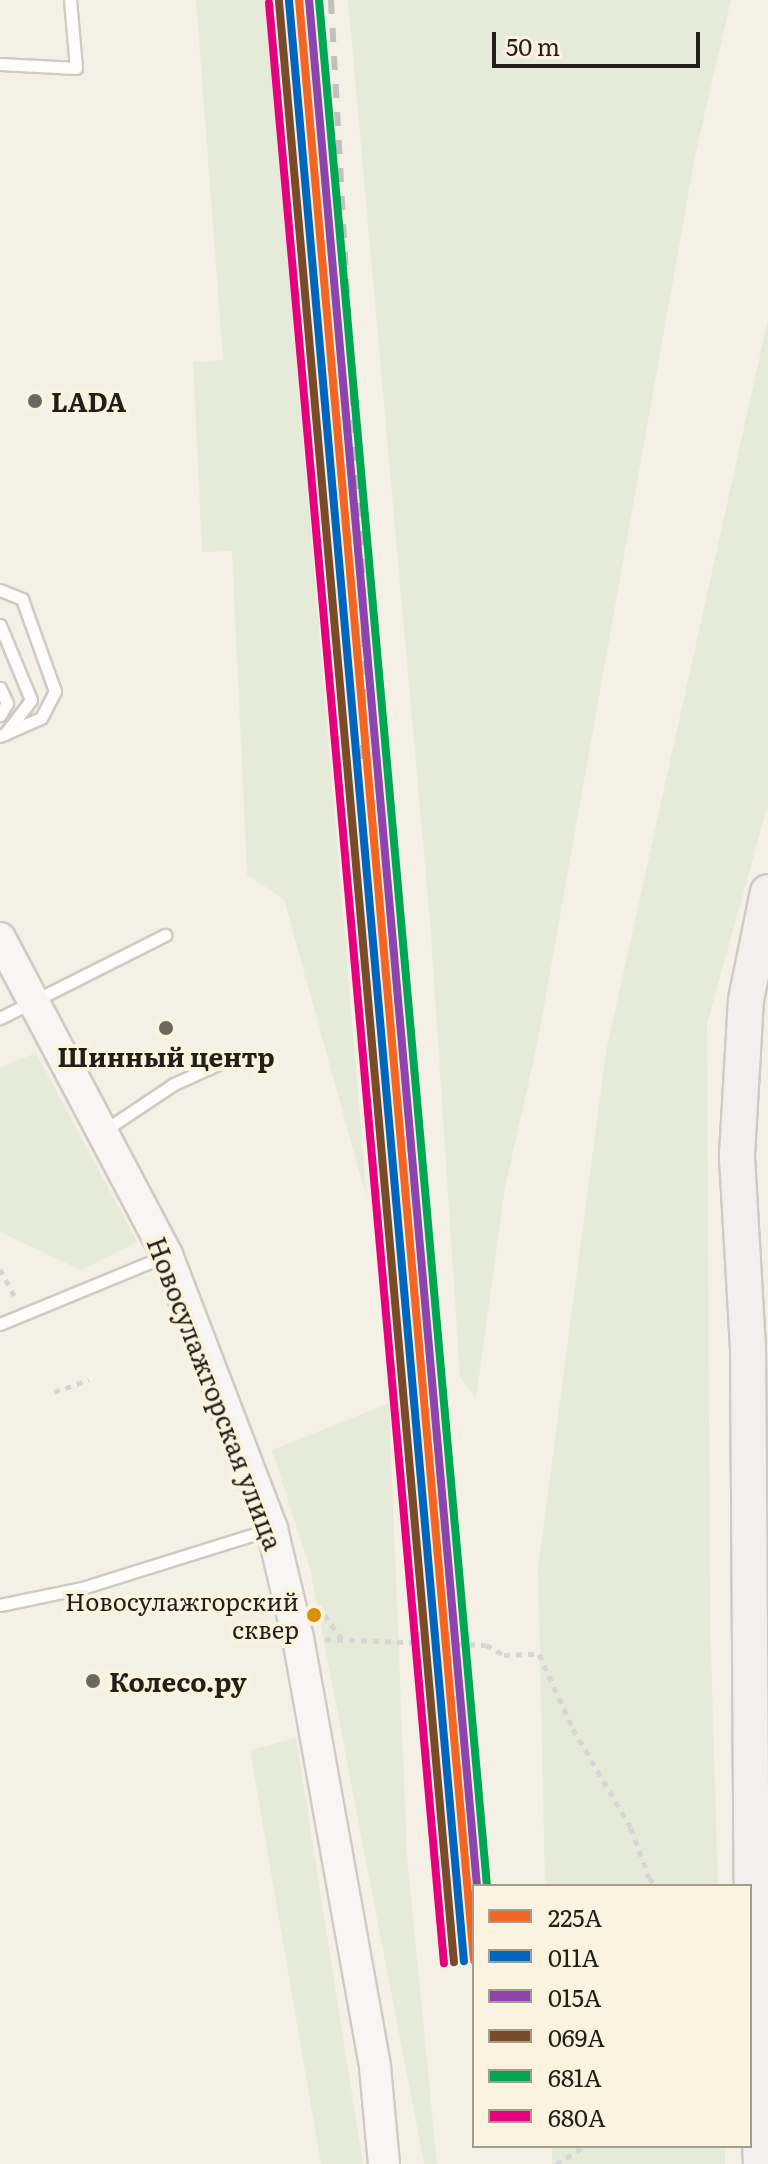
<!DOCTYPE html>
<html>
<head>
<meta charset="utf-8">
<style>
	body { margin:0 }
	#map { position:relative; width:768px; height:2164px; overflow:hidden; background:#f5f0e5; font-family:Literata,serif }
	div>[style] { position:absolute }
	[style*='--x'] { left:calc(var(--x)*1px); top:calc(var(--y)*1px); width:calc(var(--w)*1px); rotate:calc(var(--a)*1deg) }
	.green>* { inset:0; background:#e6ead8; transform-origin:0 0 }
	.path>* { height:5px; margin-top:-2.5px; transform-origin:0; background:repeating-linear-gradient(90deg,#d7d6d3 0 6px,transparent 0 12px) }
	.roads { filter:drop-shadow(2px 0 #cfcbc4) drop-shadow(-2px 0 #cfcbc4) drop-shadow(0 2px #cfcbc4) drop-shadow(0 -2px #cfcbc4) }
	.lane>* { height:11px; margin:-5.5px; padding:0 5.5px; transform-origin:5.5px; border-radius:5.5px; background:#fefdfb }
	.secondary>* { height:30px; margin:-15px; padding:0 15px; transform-origin:15px; border-radius:15px; background:#f9f5f4 }
	.primary>* { height:34px; margin:-17px; padding:0 17px; transform-origin:17px; border-radius:17px; background:#f5eeee }
	.rail>* { height:6px; margin-top:-3px; transform-origin:0; background:repeating-linear-gradient(90deg,#c2c0be 0 14px,transparent 0 28px) }
	.rail-1>* { height:8px; margin:-4px; padding:0 4px; transform-origin:4px; border-radius:4px; background:#f26522 }
	.rail-2>* { height:8px; margin:-4px; padding:0 4px; transform-origin:4px; border-radius:4px; background:#0065bd }
	.rail-3>* { height:8px; margin:-4px; padding:0 4px; transform-origin:4px; border-radius:4px; background:#8e44ad }
	.rail-4>* { height:8px; margin:-4px; padding:0 4px; transform-origin:4px; border-radius:4px; background:#7a4b2a }
	.rail-5>* { height:8px; margin:-4px; padding:0 4px; transform-origin:4px; border-radius:4px; background:#00a651 }
	.rail-6>* { height:8px; margin:-4px; padding:0 4px; transform-origin:4px; border-radius:4px; background:#e5007d }
	.dots>* { width:22px; height:22px; translate:-50% -50%; box-sizing:border-box; border:4px solid #fbf2df; border-radius:50% }
	span { translate:-50% -50%; white-space:nowrap; text-align:center; line-height:1.15; -webkit-text-stroke:8px #fbf2df; paint-order:stroke }
	.bus-label { font-size:24px; color:#221f18 }
	.right { translate:-100% -50%; text-align:right }
	.poi-label { font-size:26px; color:#221f18; font-weight:700 }
	.left { translate:0 -50%; text-align:left }
	.street-label { font-size:26px; color:#221f18 }
	.legend { position:absolute; left:472px; top:1884px; width:280px; height:264px; box-sizing:border-box; background:#fbf2df; border:2px solid #a49e8f; margin:0; padding:10px 14px; list-style:none; font-size:24px; color:#221f18 }
	.legend li { display:flex; align-items:center; gap:16px; height:40px }
	.legend b { width:40px; border:2px solid #a49e8f }
	.scale { position:absolute; left:492px; top:32px; width:208px; height:36px; box-sizing:border-box; border:4px solid #221f18; border-top:0; padding-left:10px; font-size:24px; line-height:28px; white-space:nowrap; color:#221f18; -webkit-text-stroke:6px #fbf2df; paint-order:stroke }
</style>
</head>
<body>
<div id="map">
	<div class="green">
		<i style="clip-path:polygon(196px 0,266px 0,367px 1200px,284px 899px,247px 875px,232px 551px,202px 552px,193px 362px,223px 360px)"></i>
		<i style="clip-path:polygon(348px 0,731px 0,696px 151px,538px 1040px,505px 1188px,476px 1399px,460px 1377px,430px 922px)"></i>
		<i style="clip-path:polygon(768px 319px,768px 804px,707px 1024px,710px 1615px,718px 1886px,545px 1886px,538px 1568px,606px 1051px)"></i>
		<i style="clip-path:polygon(36px 1053px,137px 1242px,81px 1270px,0 1232px,0 1067px)"></i>
		<i style="clip-path:polygon(389px 1403px,407px 1855px,437px 2164px,424px 2164px,310px 1569px,272px 1450px)"></i>
		<i style="clip-path:polygon(296px 1738px,363px 2164px,321px 2164px,250px 1750px)"></i>
		<i style="left:552px;top:2146px;width:173px;height:18px"></i>
	</div>
	<div class="path">
		<i style="--x:0;--y:1269;--w:32;--a:62"></i>
		<i style="--x:54;--y:1392;--w:37;--a:-19"></i>
		<i style="--x:324;--y:1615;--w:30;--a:53"></i>
		<i style="--x:325;--y:1639;--w:161;--a:2.1"></i>
		<i style="--x:486;--y:1645;--w:21;--a:29"></i>
		<i style="--x:504;--y:1655;--w:35;--a:-2"></i>
		<i style="--x:539;--y:1654;--w:82;--a:65.6"></i>
		<i style="--x:573;--y:1729;--w:115;--a:59.6"></i>
		<i style="--x:631;--y:1828;--w:53;--a:70.2"></i>
		<i style="--x:649;--y:1878;--w:11;--a:45"></i>
		<i style="--x:556;--y:2164;--w:34;--a:-32"></i>
	</div>
	<div class="roads">
		<div class="lane">
			<i style="--x:0;--y:64;--w:76;--a:3"></i>
			<i style="--x:76;--y:68;--w:68;--a:-95"></i>
			<i style="--x:0;--y:590;--w:24;--a:22"></i>
			<i style="--x:22;--y:599;--w:98;--a:70.3"></i>
			<i style="--x:55;--y:691;--w:30;--a:117"></i>
			<i style="--x:41;--y:718;--w:45;--a:156.3"></i>
			<i style="--x:0;--y:625;--w:81;--a:67.5"></i>
			<i style="--x:31;--y:700;--w:43;--a:127.4"></i>
			<i style="--x:0;--y:688;--w:17;--a:65"></i>
			<i style="--x:7;--y:703;--w:14;--a:120"></i>
			<i style="--x:0;--y:1018;--w:185;--a:-26.7"></i>
			<i style="--x:105;--y:1130;--w:83;--a:-33.7"></i>
			<i style="--x:174;--y:1084;--w:60;--a:-24.4"></i>
			<i style="--x:0;--y:1324;--w:181;--a:-22.4"></i>
			<i style="--x:0;--y:1605;--w:84;--a:-11.7"></i>
			<i style="--x:82;--y:1588;--w:198;--a:-17.3"></i>
		</div>
		<div class="secondary">
			<i style="--x:0;--y:938;--w:358;--a:62.2"></i>
			<i style="--x:167;--y:1255;--w:293;--a:69"></i>
			<i style="--x:272;--y:1529;--w:112;--a:76.6"></i>
			<i style="--x:298;--y:1638;--w:436;--a:79.8"></i>
			<i style="--x:375;--y:2067;--w:97;--a:84.7"></i>
		</div>
		<div class="primary">
			<i style="--x:761;--y:2164;--w:216;--a:-92.4"></i>
			<i style="--x:752;--y:1948;--w:600;--a:-90.38"></i>
			<i style="--x:748;--y:1348;--w:193;--a:-93.3"></i>
			<i style="--x:737;--y:1155;--w:155;--a:-86.7"></i>
			<i style="--x:746;--y:1000;--w:110;--a:-78.5"></i>
		</div>
	</div>
	<div class="rail">
		<i style="--x:331;--y:0;--w:606;--a:86.88"></i>
		<i style="--x:364;--y:605;--w:155;--a:90.4"></i>
	</div>
	<div class="rail-1">
		<i style="--x:299;--y:0;--w:1968;--a:84.9"></i>
	</div>
	<div class="rail-2">
		<i style="--x:289;--y:1;--w:1968;--a:84.9"></i>
	</div>
	<div class="rail-3">
		<i style="--x:309;--y:0;--w:1893;--a:84.91"></i>
	</div>
	<div class="rail-4">
		<i style="--x:279;--y:2;--w:1968;--a:84.9"></i>
	</div>
	<div class="rail-5">
		<i style="--x:319;--y:0;--w:1893;--a:84.91"></i>
	</div>
	<div class="rail-6">
		<i style="--x:269;--y:3;--w:1968;--a:84.9"></i>
	</div>
	<div class="dots">
		<i style="left:35px;top:401px;background:#6c6860"></i>
		<i style="left:166px;top:1028px;background:#6c6860"></i>
		<i style="left:314px;top:1615px;background:#d79204"></i>
		<i style="left:93px;top:1681px;background:#6c6860"></i>
	</div>
	<div class="bus-label">
		<span class="right" style="left:299px;top:1615px">Новосулажгорский<br>сквер</span>
	</div>
	<div class="poi-label">
		<span class="left" style="left:51px;top:401px">LADA</span>
		<span style="left:166px;top:1056px">Шинный центр</span>
		<span class="left" style="left:109px;top:1681px">Колесо.ру</span>
	</div>
	<div class="street-label">
		<span style="left:216px;top:1393px;rotate:69deg">Новосулажгорская улица</span>
	</div>
	<ul class="legend">
	<li><b style="height:10px;background:#f26522"></b>225А</li>
	<li><b style="height:10px;background:#0065bd"></b>011А</li>
	<li><b style="height:10px;background:#8e44ad"></b>015А</li>
	<li><b style="height:10px;background:#7a4b2a"></b>069А</li>
	<li><b style="height:10px;background:#00a651"></b>681А</li>
	<li><b style="height:10px;background:#e5007d"></b>680А</li>
	</ul>
	<div class="scale">50 m</div>
</div>
</body>
</html>
